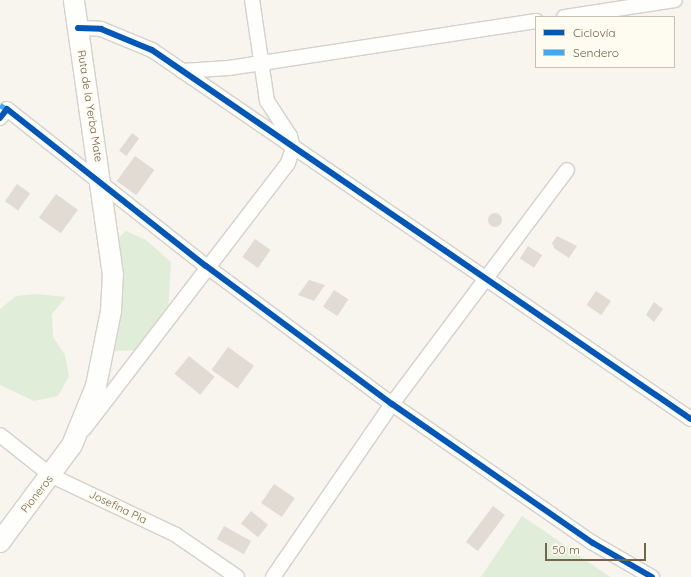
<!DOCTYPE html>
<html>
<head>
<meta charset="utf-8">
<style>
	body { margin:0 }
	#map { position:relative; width:691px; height:577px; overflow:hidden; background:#f7f5ed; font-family:Quicksand,sans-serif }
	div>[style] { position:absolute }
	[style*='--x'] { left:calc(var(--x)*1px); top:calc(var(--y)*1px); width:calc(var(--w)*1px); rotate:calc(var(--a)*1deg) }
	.green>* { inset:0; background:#e0eed9 }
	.building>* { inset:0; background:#e1dbd3; transform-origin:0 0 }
	.round { border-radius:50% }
	.roads { filter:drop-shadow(1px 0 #d5d1ca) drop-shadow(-1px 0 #d5d1ca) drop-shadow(0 1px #d5d1ca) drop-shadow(0 -1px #d5d1ca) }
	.street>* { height:14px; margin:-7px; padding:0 7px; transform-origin:7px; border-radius:7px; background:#fefefc }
	.secondary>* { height:20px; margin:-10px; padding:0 10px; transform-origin:10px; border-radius:10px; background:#fefefc }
	.quiet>* { height:5px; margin-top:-2.5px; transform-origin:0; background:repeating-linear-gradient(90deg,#3fa9f5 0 10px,transparent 0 15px) }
	.cycleway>* { height:6px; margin:-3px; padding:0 3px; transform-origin:3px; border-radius:3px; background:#0057b8 }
	span { translate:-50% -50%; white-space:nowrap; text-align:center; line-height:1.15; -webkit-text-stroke:3.5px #fefbf0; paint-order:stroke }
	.street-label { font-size:11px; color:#74644e }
	.legend { position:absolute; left:535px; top:16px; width:140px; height:52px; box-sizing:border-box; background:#fefbf0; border:1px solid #c7bfaf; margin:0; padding:5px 7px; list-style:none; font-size:12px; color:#74644e }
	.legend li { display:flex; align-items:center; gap:8px; height:20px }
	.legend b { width:20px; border:1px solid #c7bfaf }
	.scale { position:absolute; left:545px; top:543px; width:101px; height:18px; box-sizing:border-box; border:2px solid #74644e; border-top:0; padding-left:5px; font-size:12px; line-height:14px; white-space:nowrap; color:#74644e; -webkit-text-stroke:3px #fefbf0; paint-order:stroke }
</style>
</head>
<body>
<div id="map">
	<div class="green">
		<i style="clip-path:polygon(126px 231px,146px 240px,171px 262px,167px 330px,156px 350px,110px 351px,111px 245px)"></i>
		<i style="clip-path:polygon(36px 294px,66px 297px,52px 314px,53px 337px,65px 355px,69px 376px,58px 396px,34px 401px,0 385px,0 309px,16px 296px)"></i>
		<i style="clip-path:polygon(522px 516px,540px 528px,610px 577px,481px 577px)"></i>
	</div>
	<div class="building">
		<i style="left:132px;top:133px;width:9px;height:22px;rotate:36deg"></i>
		<i style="left:135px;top:156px;width:24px;height:31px;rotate:36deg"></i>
		<i style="left:17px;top:184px;width:16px;height:21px;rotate:35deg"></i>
		<i style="left:56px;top:194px;width:27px;height:29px;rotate:36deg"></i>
		<i class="round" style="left:488px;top:213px;width:14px;height:14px"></i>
		<i style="clip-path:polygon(557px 236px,577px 246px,569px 258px,554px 248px,552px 243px)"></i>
		<i style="left:255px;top:239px;width:19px;height:22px;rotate:35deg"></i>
		<i style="left:528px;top:246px;width:17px;height:15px;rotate:33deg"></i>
		<i style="clip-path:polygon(309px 280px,325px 285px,314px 301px,298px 295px)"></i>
		<i style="left:334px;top:290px;width:17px;height:20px;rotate:33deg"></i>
		<i style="left:596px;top:291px;width:18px;height:17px;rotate:34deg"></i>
		<i style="clip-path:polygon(654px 302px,663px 309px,654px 322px,646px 315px)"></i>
		<i style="left:228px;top:347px;width:32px;height:28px;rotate:36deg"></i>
		<i style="left:189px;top:356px;width:33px;height:23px;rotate:39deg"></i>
		<i style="left:274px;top:484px;width:25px;height:23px;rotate:34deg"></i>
		<i style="left:493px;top:506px;width:15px;height:45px;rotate:37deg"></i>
		<i style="left:251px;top:511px;width:22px;height:16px;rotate:39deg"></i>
		<i style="left:224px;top:526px;width:31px;height:15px;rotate:29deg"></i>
	</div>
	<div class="roads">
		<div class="street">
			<i style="--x:564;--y:17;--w:112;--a:-8.7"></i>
			<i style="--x:78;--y:28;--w:23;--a:2"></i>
			<i style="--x:101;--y:29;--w:55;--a:22.4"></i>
			<i style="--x:152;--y:50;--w:653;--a:34.4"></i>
			<i style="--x:182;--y:71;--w:47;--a:-3.7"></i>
			<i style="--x:229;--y:68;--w:311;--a:-8.7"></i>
			<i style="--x:0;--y:118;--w:11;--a:-52"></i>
			<i style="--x:7;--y:109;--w:253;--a:38.3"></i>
			<i style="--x:206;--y:266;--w:232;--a:36.6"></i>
			<i style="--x:392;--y:404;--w:244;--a:34.7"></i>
			<i style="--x:593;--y:543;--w:68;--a:30"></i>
			<i style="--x:84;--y:429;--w:335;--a:-52.5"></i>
			<i style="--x:288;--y:163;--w:16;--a:-72"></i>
			<i style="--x:293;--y:148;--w:12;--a:-104"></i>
			<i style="--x:290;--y:136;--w:42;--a:-123.3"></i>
			<i style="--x:267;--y:101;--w:102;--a:-98.4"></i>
			<i style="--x:0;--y:435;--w:66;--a:38.3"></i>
			<i style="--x:52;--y:476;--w:137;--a:25.4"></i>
			<i style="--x:176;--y:535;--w:74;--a:34.5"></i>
			<i style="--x:273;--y:577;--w:210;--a:-55.5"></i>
			<i style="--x:392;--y:404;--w:292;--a:-53.2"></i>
		</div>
		<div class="secondary">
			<i style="--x:0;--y:542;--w:121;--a:-53.4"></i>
			<i style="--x:72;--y:445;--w:64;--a:-67.9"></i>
			<i style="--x:96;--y:386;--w:76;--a:-78.7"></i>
			<i style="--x:111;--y:311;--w:36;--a:-87"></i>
			<i style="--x:113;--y:275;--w:278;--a:-98.1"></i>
		</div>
	</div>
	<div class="quiet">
		<i style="--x:0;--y:105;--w:8;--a:30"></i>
	</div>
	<div class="cycleway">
		<i style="--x:78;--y:28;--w:23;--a:2"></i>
		<i style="--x:101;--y:29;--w:55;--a:22.4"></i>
		<i style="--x:152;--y:50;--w:653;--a:34.4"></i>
		<i style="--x:0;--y:118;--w:11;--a:-52"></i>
		<i style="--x:7;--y:109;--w:253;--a:38.3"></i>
		<i style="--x:206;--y:266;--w:232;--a:36.6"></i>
		<i style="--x:392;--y:404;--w:244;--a:34.7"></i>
		<i style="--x:593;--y:543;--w:68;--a:30"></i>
	</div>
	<div class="street-label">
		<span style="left:90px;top:106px;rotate:81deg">Ruta de la Yerba Mate</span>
		<span style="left:37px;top:494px;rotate:-52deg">Pioneros</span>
		<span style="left:118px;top:507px;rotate:26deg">Josefina Pla</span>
	</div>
	<ul class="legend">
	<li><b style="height:5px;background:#0057b8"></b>Ciclovía</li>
	<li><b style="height:5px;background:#3fa9f5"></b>Sendero</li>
	</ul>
	<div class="scale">50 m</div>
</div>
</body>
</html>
